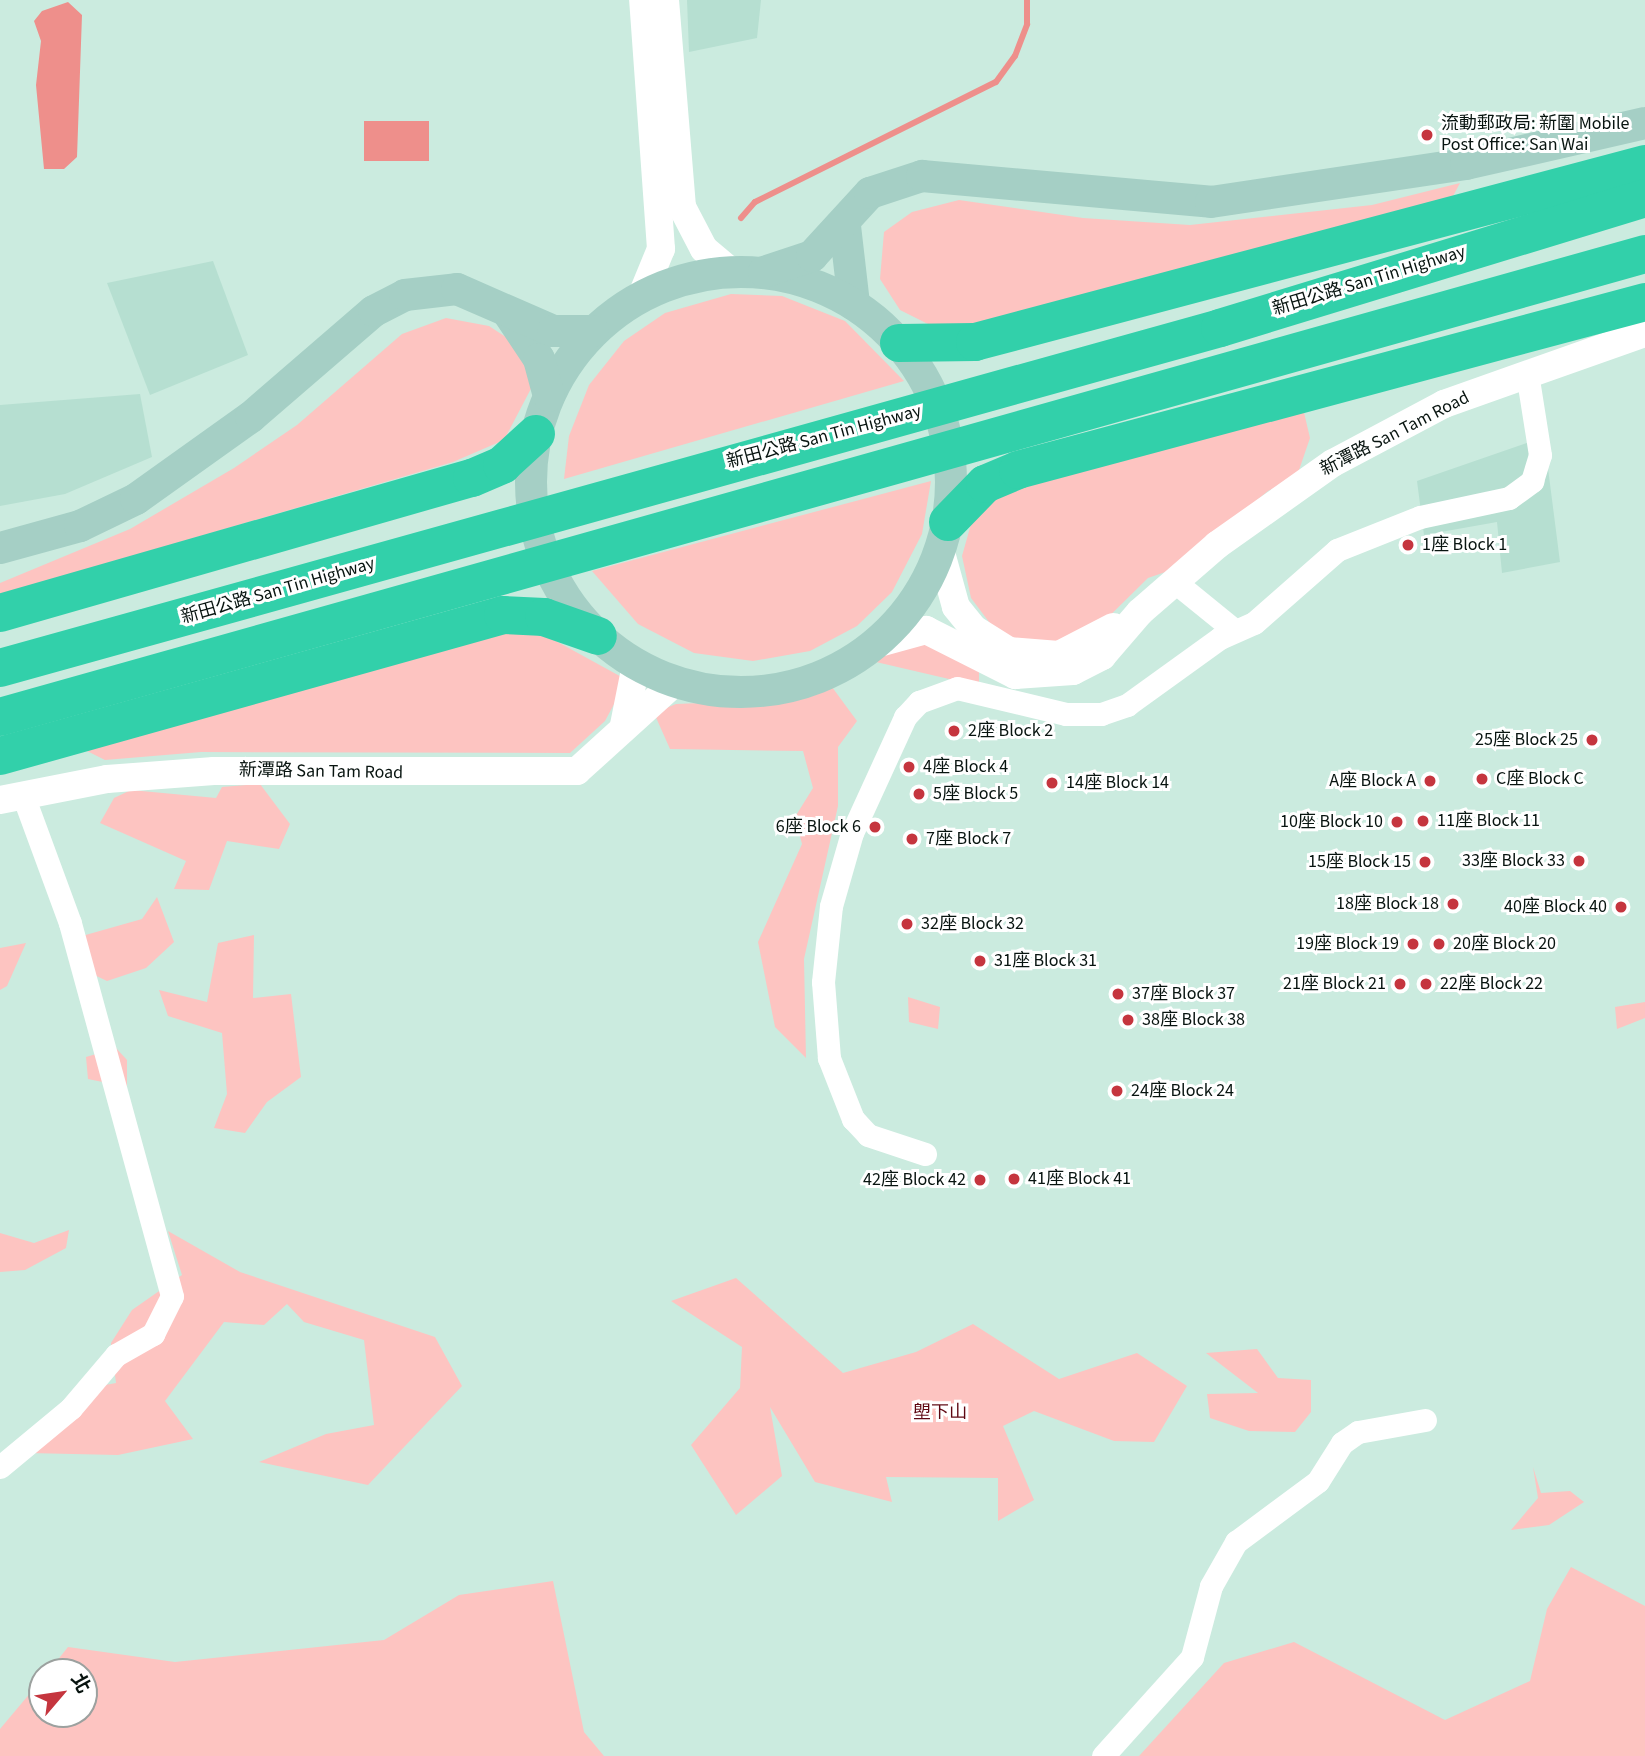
<!DOCTYPE html>
<html>
<head>
<meta charset="utf-8">
<style>
	body { margin:0 }
	#map { position:relative; width:1645px; height:1756px; overflow:hidden; background:#cbebdf; font-family:"Source Sans 3","Noto Sans TC",sans-serif }
	div>[style] { position:absolute }
	[style*='--x'] { left:calc(var(--x)*1px); top:calc(var(--y)*1px); width:calc(var(--w)*1px); rotate:calc(var(--a)*1deg) }
	.built>* { inset:0; background:#b6dfd1 }
	.green>* { inset:0; background:#fdc4c1 }
	.water>* { inset:0; background:#ee8f8b; transform-origin:0 0 }
	.stream>* { height:6px; margin:-3px; padding:0 3px; transform-origin:3px; border-radius:3px; background:#ee8f8b }
	.minor>* { height:23px; margin:-11.5px; padding:0 11.5px; transform-origin:11.5px; border-radius:11.5px; background:#fff }
	.tertiary>* { height:28px; margin:-14px; padding:0 14px; transform-origin:14px; border-radius:14px; background:#fff }
	.secondary>* { height:32px; margin:-16px; padding:0 16px; transform-origin:16px; border-radius:16px; background:#a5cfc5 }
	.secondary>.ring { margin:-16px; padding:0; box-sizing:content-box; background:none; border:32px solid #a5cfc5; border-radius:50% }
	.motorway>* { height:38px; margin:-19px; padding:0 19px; transform-origin:19px; border-radius:19px; background:#32d0aa }
	.dots>* { width:19px; height:19px; translate:-50% -50%; box-sizing:border-box; border:4px solid #fff; border-radius:50% }
	span { translate:-50% -50%; white-space:nowrap; text-align:center; line-height:1.15; -webkit-text-stroke:6px #fff; paint-order:stroke }
	.poi-label { font-size:18px; color:#081410 }
	.left { translate:0 -50%; text-align:left }
	.right { translate:-100% -50%; text-align:right }
	.street-label { font-size:18px; color:#081410 }
	.park-label { font-size:18px; color:#5e0712 }
	.north { position:absolute; left:28px; top:1658px; width:70px; height:70px; box-sizing:border-box; background:#fff; border:2px solid #9ca19f; border-radius:50%; rotate:61deg; font-size:19px; font-weight:700; line-height:28px; text-align:center; color:#081410 }
	.north::after { content:''; display:block; margin:auto; width:24px; height:32px; background:#c5353e; clip-path:polygon(50% 0,100% 100%,50% 72%,0 100%) }
</style>
</head>
<body>
<div id="map">
	<div class="built">
		<i style="clip-path:polygon(687px 0,761px 0,757px 38px,689px 52px)"></i>
		<i style="clip-path:polygon(213px 261px,248px 355px,150px 395px,107px 283px)"></i>
		<i style="clip-path:polygon(140px 394px,152px 457px,65px 494px,0 506px,0 405px)"></i>
		<i style="clip-path:polygon(1544px 437px,1560px 562px,1502px 573px,1497px 522px,1424px 535px,1417px 481px)"></i>
	</div>
	<div class="green">
		<i style="clip-path:polygon(1460px 183px,1451px 200px,968px 326px,928px 324px,900px 310px,880px 279px,884px 232px,912px 212px,959px 200px,1083px 218px,1190px 225px,1372px 205px)"></i>
		<i style="clip-path:polygon(731px 294px,782px 296px,845px 321px,904px 381px,564px 479px,569px 436px,589px 385px,624px 341px,665px 313px)"></i>
		<i style="clip-path:polygon(446px 318px,489px 326px,521px 347px,535px 381px,504px 440px,453px 462px,0 595px,0 583px,130px 529px,234px 468px,297px 425px,402px 334px)"></i>
		<i style="clip-path:polygon(1303px 408px,1310px 438px,1297px 476px,1268px 491px,1174px 569px,1148px 578px,1083px 642px,1042px 649px,998px 634px,971px 598px,962px 556px,973px 517px,992px 496px)"></i>
		<i style="clip-path:polygon(931px 481px,922px 534px,892px 592px,857px 626px,810px 651px,753px 661px,694px 653px,638px 624px,592px 571px)"></i>
		<i style="clip-path:polygon(916px 627px,979px 667px,979px 686px,876px 662px)"></i>
		<i style="clip-path:polygon(505px 633px,545px 635px,627px 680px,605px 721px,570px 753px,201px 752px,105px 760px,85px 750px)"></i>
		<i style="clip-path:polygon(832px 687px,857px 721px,838px 747px,838px 806px,804px 959px,806px 1058px,775px 1027px,758px 942px,802px 844px,795px 817px,813px 788px,803px 751px,670px 749px,654px 713px,676px 704px,752px 701px)"></i>
		<i style="clip-path:polygon(260px 784px,290px 824px,279px 849px,227px 841px,209px 890px,174px 889px,186px 861px,100px 823px,114px 798px,131px 790px,216px 798px,222px 787px)"></i>
		<i style="clip-path:polygon(157px 897px,174px 942px,146px 968px,107px 981px,69px 963px,82px 936px,142px 919px)"></i>
		<i style="clip-path:polygon(254px 935px,253px 998px,291px 994px,301px 1077px,267px 1102px,245px 1133px,214px 1128px,227px 1094px,222px 1033px,168px 1016px,159px 990px,207px 1002px,218px 943px)"></i>
		<i style="clip-path:polygon(26px 943px,7px 986px,0 990px,0 948px)"></i>
		<i style="clip-path:polygon(908px 997px,940px 1007px,938px 1029px,909px 1022px)"></i>
		<i style="clip-path:polygon(1645px 1002px,1645px 1018px,1617px 1029px,1615px 1007px)"></i>
		<i style="clip-path:polygon(116px 1048px,127px 1060px,127px 1087px,88px 1079px,86px 1057px)"></i>
		<i style="clip-path:polygon(69px 1230px,66px 1248px,25px 1270px,0 1272px,0 1233px,34px 1243px)"></i>
		<i style="clip-path:polygon(168px 1231px,240px 1272px,435px 1337px,462px 1386px,368px 1485px,259px 1462px,326px 1434px,374px 1425px,364px 1340px,304px 1322px,287px 1304px,264px 1325px,224px 1322px,165px 1401px,193px 1439px,118px 1455px,28px 1453px,73px 1391px,116px 1383px,111px 1343px,132px 1310px,182px 1275px)"></i>
		<i style="clip-path:polygon(736px 1278px,843px 1373px,916px 1352px,973px 1324px,1059px 1379px,1137px 1353px,1187px 1386px,1154px 1442px,1114px 1441px,1034px 1411px,1003px 1426px,1034px 1500px,998px 1521px,998px 1478px,886px 1477px,892px 1502px,815px 1482px,770px 1407px,782px 1476px,736px 1515px,691px 1445px,740px 1388px,742px 1347px,671px 1301px)"></i>
		<i style="clip-path:polygon(1257px 1349px,1278px 1378px,1311px 1380px,1311px 1412px,1295px 1432px,1249px 1431px,1210px 1418px,1207px 1394px,1258px 1393px,1206px 1353px)"></i>
		<i style="clip-path:polygon(1533px 1467px,1541px 1493px,1570px 1491px,1584px 1502px,1549px 1525px,1511px 1530px,1538px 1498px)"></i>
		<i style="clip-path:polygon(1571px 1567px,1645px 1606px,1645px 1756px,1139px 1756px,1224px 1663px,1294px 1642px,1445px 1720px,1530px 1681px,1547px 1609px)"></i>
		<i style="clip-path:polygon(553px 1581px,584px 1732px,604px 1756px,0 1756px,0 1729px,42px 1679px,42px 1714px,84px 1714px,84px 1672px,48px 1672px,68px 1647px,175px 1662px,384px 1640px,459px 1595px)"></i>
	</div>
	<div class="water">
		<i style="clip-path:polygon(68px 2px,82px 15px,77px 157px,64px 169px,44px 169px,36px 85px,41px 41px,34px 21px,42px 11px)"></i>
		<i style="left:364px;top:121px;width:65px;height:40px"></i>
	</div>
	<div class="stream">
		<i style="--x:741;--y:218;--w:21;--a:-49"></i>
		<i style="--x:755;--y:202;--w:269;--a:-26.5"></i>
		<i style="--x:996;--y:82;--w:32;--a:-54"></i>
		<i style="--x:1015;--y:56;--w:34;--a:-69"></i>
		<i style="--x:1027;--y:24;--w:24;--a:-90"></i>
	</div>
	<div class="minor">
		<i style="--x:1175;--y:582;--w:76;--a:39.1"></i>
		<i style="--x:925;--y:1154;--w:60;--a:-161.6"></i>
		<i style="--x:868;--y:1135;--w:22;--a:-133"></i>
		<i style="--x:853;--y:1119;--w:66;--a:-111.5"></i>
		<i style="--x:829;--y:1058;--w:76;--a:-94.5"></i>
		<i style="--x:823;--y:982;--w:76;--a:-84"></i>
		<i style="--x:831;--y:906;--w:76;--a:-74"></i>
		<i style="--x:852;--y:833;--w:128;--a:-65.4"></i>
		<i style="--x:905;--y:717;--w:21;--a:-47"></i>
		<i style="--x:919;--y:702;--w:40;--a:-20.2"></i>
		<i style="--x:957;--y:688;--w:112;--a:13.4"></i>
		<i style="--x:1066;--y:714;--w:35;--a:0"></i>
		<i style="--x:1101;--y:714;--w:28;--a:-19"></i>
		<i style="--x:1127;--y:705;--w:115;--a:-35.8"></i>
		<i style="--x:1220;--y:638;--w:37;--a:-24"></i>
		<i style="--x:1254;--y:623;--w:111;--a:-41.3"></i>
		<i style="--x:1337;--y:550;--w:89;--a:-21.7"></i>
		<i style="--x:1420;--y:517;--w:91;--a:-12.1"></i>
		<i style="--x:1509;--y:498;--w:29;--a:-36"></i>
		<i style="--x:1532;--y:481;--w:27;--a:-73"></i>
		<i style="--x:1540;--y:455;--w:83;--a:-99"></i>
		<i style="--x:0;--y:1467;--w:92;--a:-39.7"></i>
		<i style="--x:71;--y:1408;--w:70;--a:-49.7"></i>
		<i style="--x:116;--y:1355;--w:43;--a:-29.6"></i>
		<i style="--x:153;--y:1334;--w:42;--a:-63.4"></i>
		<i style="--x:172;--y:1296;--w:387;--a:-105.3"></i>
		<i style="--x:70;--y:923;--w:136;--a:-110.2"></i>
		<i style="--x:1103;--y:1756;--w:133;--a:-48"></i>
		<i style="--x:1192;--y:1657;--w:73;--a:-75"></i>
		<i style="--x:1211;--y:1586;--w:51;--a:-60.4"></i>
		<i style="--x:1236;--y:1542;--w:102;--a:-36.6"></i>
		<i style="--x:1318;--y:1481;--w:45;--a:-57.7"></i>
		<i style="--x:1342;--y:1443;--w:19;--a:-35"></i>
		<i style="--x:1358;--y:1432;--w:68;--a:-10.2"></i>
	</div>
	<div class="tertiary">
		<i style="--x:665;--y:0;--w:208;--a:85.3"></i>
		<i style="--x:682;--y:207;--w:47;--a:62.4"></i>
		<i style="--x:704;--y:249;--w:34;--a:40"></i>
		<i style="--x:642;--y:295;--w:50;--a:-67.6"></i>
		<i style="--x:661;--y:249;--w:250;--a:-94.1"></i>
		<i style="--x:940;--y:549;--w:60;--a:74.6"></i>
		<i style="--x:956;--y:607;--w:28;--a:51"></i>
		<i style="--x:974;--y:629;--w:41;--a:32.2"></i>
		<i style="--x:1009;--y:651;--w:50;--a:4.6"></i>
		<i style="--x:1059;--y:655;--w:61;--a:-27.4"></i>
		<i style="--x:879;--y:643;--w:49;--a:-15.5"></i>
		<i style="--x:926;--y:630;--w:100;--a:26.8"></i>
		<i style="--x:1015;--y:675;--w:58;--a:-3.9"></i>
		<i style="--x:1073;--y:671;--w:33;--a:-27"></i>
		<i style="--x:1102;--y:656;--w:58;--a:-49.2"></i>
		<i style="--x:1140;--y:612;--w:102;--a:-41"></i>
		<i style="--x:1217;--y:545;--w:142;--a:-35.3"></i>
		<i style="--x:1333;--y:463;--w:126;--a:-28"></i>
		<i style="--x:1444;--y:404;--w:213;--a:-19.5"></i>
		<i style="--x:624;--y:725;--w:61;--a:-78.7"></i>
		<i style="--x:0;--y:800;--w:109;--a:-11.1"></i>
		<i style="--x:107;--y:779;--w:107;--a:-4.3"></i>
		<i style="--x:214;--y:771;--w:363;--a:0"></i>
		<i style="--x:577;--y:771;--w:132;--a:-42.2"></i>
	</div>
	<div class="secondary">
		<i style="--x:845;--y:226;--w:79;--a:83.4"></i>
		<i class="ring" style="left:531px;top:272px;width:388px;height:388px"></i>
		<i style="--x:764;--y:272;--w:51;--a:-18.4"></i>
		<i style="--x:812;--y:256;--w:86;--a:-47.4"></i>
		<i style="--x:870;--y:193;--w:55;--a:-18.1"></i>
		<i style="--x:922;--y:176;--w:290;--a:5.1"></i>
		<i style="--x:1211;--y:202;--w:258;--a:-8.5"></i>
		<i style="--x:1466;--y:164;--w:184;--a:-12.9"></i>
		<i style="--x:509;--y:314;--w:54;--a:56.3"></i>
		<i style="--x:539;--y:359;--w:38;--a:75"></i>
		<i style="--x:0;--y:548;--w:83;--a:-15.4"></i>
		<i style="--x:80;--y:526;--w:62;--a:-25.7"></i>
		<i style="--x:136;--y:499;--w:141;--a:-35.5"></i>
		<i style="--x:251;--y:417;--w:162;--a:-40.8"></i>
		<i style="--x:374;--y:311;--w:35;--a:-27"></i>
		<i style="--x:405;--y:295;--w:52;--a:-6.6"></i>
		<i style="--x:457;--y:289;--w:105;--a:23.6"></i>
		<i style="--x:553;--y:331;--w:40;--a:0"></i>
	</div>
	<div class="motorway">
		<i style="--x:899;--y:343;--w:76;--a:-0.8"></i>
		<i style="--x:975;--y:342;--w:693;--a:-14.88"></i>
		<i style="--x:948;--y:522;--w:53;--a:-45.8"></i>
		<i style="--x:985;--y:484;--w:36;--a:-23"></i>
		<i style="--x:1018;--y:470;--w:649;--a:-15"></i>
		<i style="--x:0;--y:613;--w:491;--a:-16"></i>
		<i style="--x:472;--y:478;--w:33;--a:-23"></i>
		<i style="--x:502;--y:465;--w:46;--a:-42.4"></i>
		<i style="--x:0;--y:668;--w:1266;--a:-15.57"></i>
		<i style="--x:1220;--y:328;--w:444;--a:-17"></i>
		<i style="--x:0;--y:717;--w:1709;--a:-15.72"></i>
		<i style="--x:0;--y:756;--w:522;--a:-15.66"></i>
		<i style="--x:503;--y:615;--w:41;--a:2.8"></i>
		<i style="--x:544;--y:617;--w:57;--a:19.4"></i>
	</div>
	<div class="dots">
		<i style="left:1427px;top:135px;background:#c5353e"></i>
		<i style="left:1408px;top:545px;background:#c5353e"></i>
		<i style="left:954px;top:731px;background:#c5353e"></i>
		<i style="left:1592px;top:740px;background:#c5353e"></i>
		<i style="left:909px;top:767px;background:#c5353e"></i>
		<i style="left:1482px;top:779px;background:#c5353e"></i>
		<i style="left:1430px;top:781px;background:#c5353e"></i>
		<i style="left:1052px;top:783px;background:#c5353e"></i>
		<i style="left:919px;top:794px;background:#c5353e"></i>
		<i style="left:1423px;top:821px;background:#c5353e"></i>
		<i style="left:1397px;top:822px;background:#c5353e"></i>
		<i style="left:875px;top:827px;background:#c5353e"></i>
		<i style="left:912px;top:839px;background:#c5353e"></i>
		<i style="left:1579px;top:861px;background:#c5353e"></i>
		<i style="left:1425px;top:862px;background:#c5353e"></i>
		<i style="left:1453px;top:904px;background:#c5353e"></i>
		<i style="left:1621px;top:907px;background:#c5353e"></i>
		<i style="left:907px;top:924px;background:#c5353e"></i>
		<i style="left:1413px;top:944px;background:#c5353e"></i>
		<i style="left:1439px;top:944px;background:#c5353e"></i>
		<i style="left:980px;top:961px;background:#c5353e"></i>
		<i style="left:1400px;top:984px;background:#c5353e"></i>
		<i style="left:1426px;top:984px;background:#c5353e"></i>
		<i style="left:1118px;top:994px;background:#c5353e"></i>
		<i style="left:1128px;top:1020px;background:#c5353e"></i>
		<i style="left:1117px;top:1091px;background:#c5353e"></i>
		<i style="left:1014px;top:1179px;background:#c5353e"></i>
		<i style="left:980px;top:1180px;background:#c5353e"></i>
	</div>
	<div class="poi-label">
		<span class="left" style="left:1441px;top:135px">流動郵政局: 新圍 Mobile<br>Post Office: San Wai</span>
		<span class="left" style="left:1422px;top:545px">1座 Block 1</span>
		<span class="left" style="left:968px;top:731px">2座 Block 2</span>
		<span class="right" style="left:1578px;top:740px">25座 Block 25</span>
		<span class="left" style="left:923px;top:767px">4座 Block 4</span>
		<span class="left" style="left:1496px;top:779px">C座 Block C</span>
		<span class="right" style="left:1416px;top:781px">A座 Block A</span>
		<span class="left" style="left:1066px;top:783px">14座 Block 14</span>
		<span class="left" style="left:933px;top:794px">5座 Block 5</span>
		<span class="left" style="left:1437px;top:821px">11座 Block 11</span>
		<span class="right" style="left:1383px;top:822px">10座 Block 10</span>
		<span class="right" style="left:861px;top:827px">6座 Block 6</span>
		<span class="left" style="left:926px;top:839px">7座 Block 7</span>
		<span class="right" style="left:1565px;top:861px">33座 Block 33</span>
		<span class="right" style="left:1411px;top:862px">15座 Block 15</span>
		<span class="right" style="left:1439px;top:904px">18座 Block 18</span>
		<span class="right" style="left:1607px;top:907px">40座 Block 40</span>
		<span class="left" style="left:921px;top:924px">32座 Block 32</span>
		<span class="right" style="left:1399px;top:944px">19座 Block 19</span>
		<span class="left" style="left:1453px;top:944px">20座 Block 20</span>
		<span class="left" style="left:994px;top:961px">31座 Block 31</span>
		<span class="right" style="left:1386px;top:984px">21座 Block 21</span>
		<span class="left" style="left:1440px;top:984px">22座 Block 22</span>
		<span class="left" style="left:1132px;top:994px">37座 Block 37</span>
		<span class="left" style="left:1142px;top:1020px">38座 Block 38</span>
		<span class="left" style="left:1131px;top:1091px">24座 Block 24</span>
		<span class="left" style="left:1028px;top:1179px">41座 Block 41</span>
		<span class="right" style="left:966px;top:1180px">42座 Block 42</span>
	</div>
	<div class="street-label">
		<span style="left:1369px;top:281px;rotate:-17deg">新田公路 San Tin Highway</span>
		<span style="left:1395px;top:434px;rotate:-27deg">新潭路 San Tam Road</span>
		<span style="left:824px;top:437px;rotate:-15deg">新田公路 San Tin Highway</span>
		<span style="left:278px;top:591px;rotate:-16deg">新田公路 San Tin Highway</span>
		<span style="left:321px;top:772px;rotate:1deg">新潭路 San Tam Road</span>
	</div>
	<div class="park-label">
		<span style="left:940px;top:1413px">塱下山</span>
	</div>
	<div class="north">北</div>
</div>
</body>
</html>
